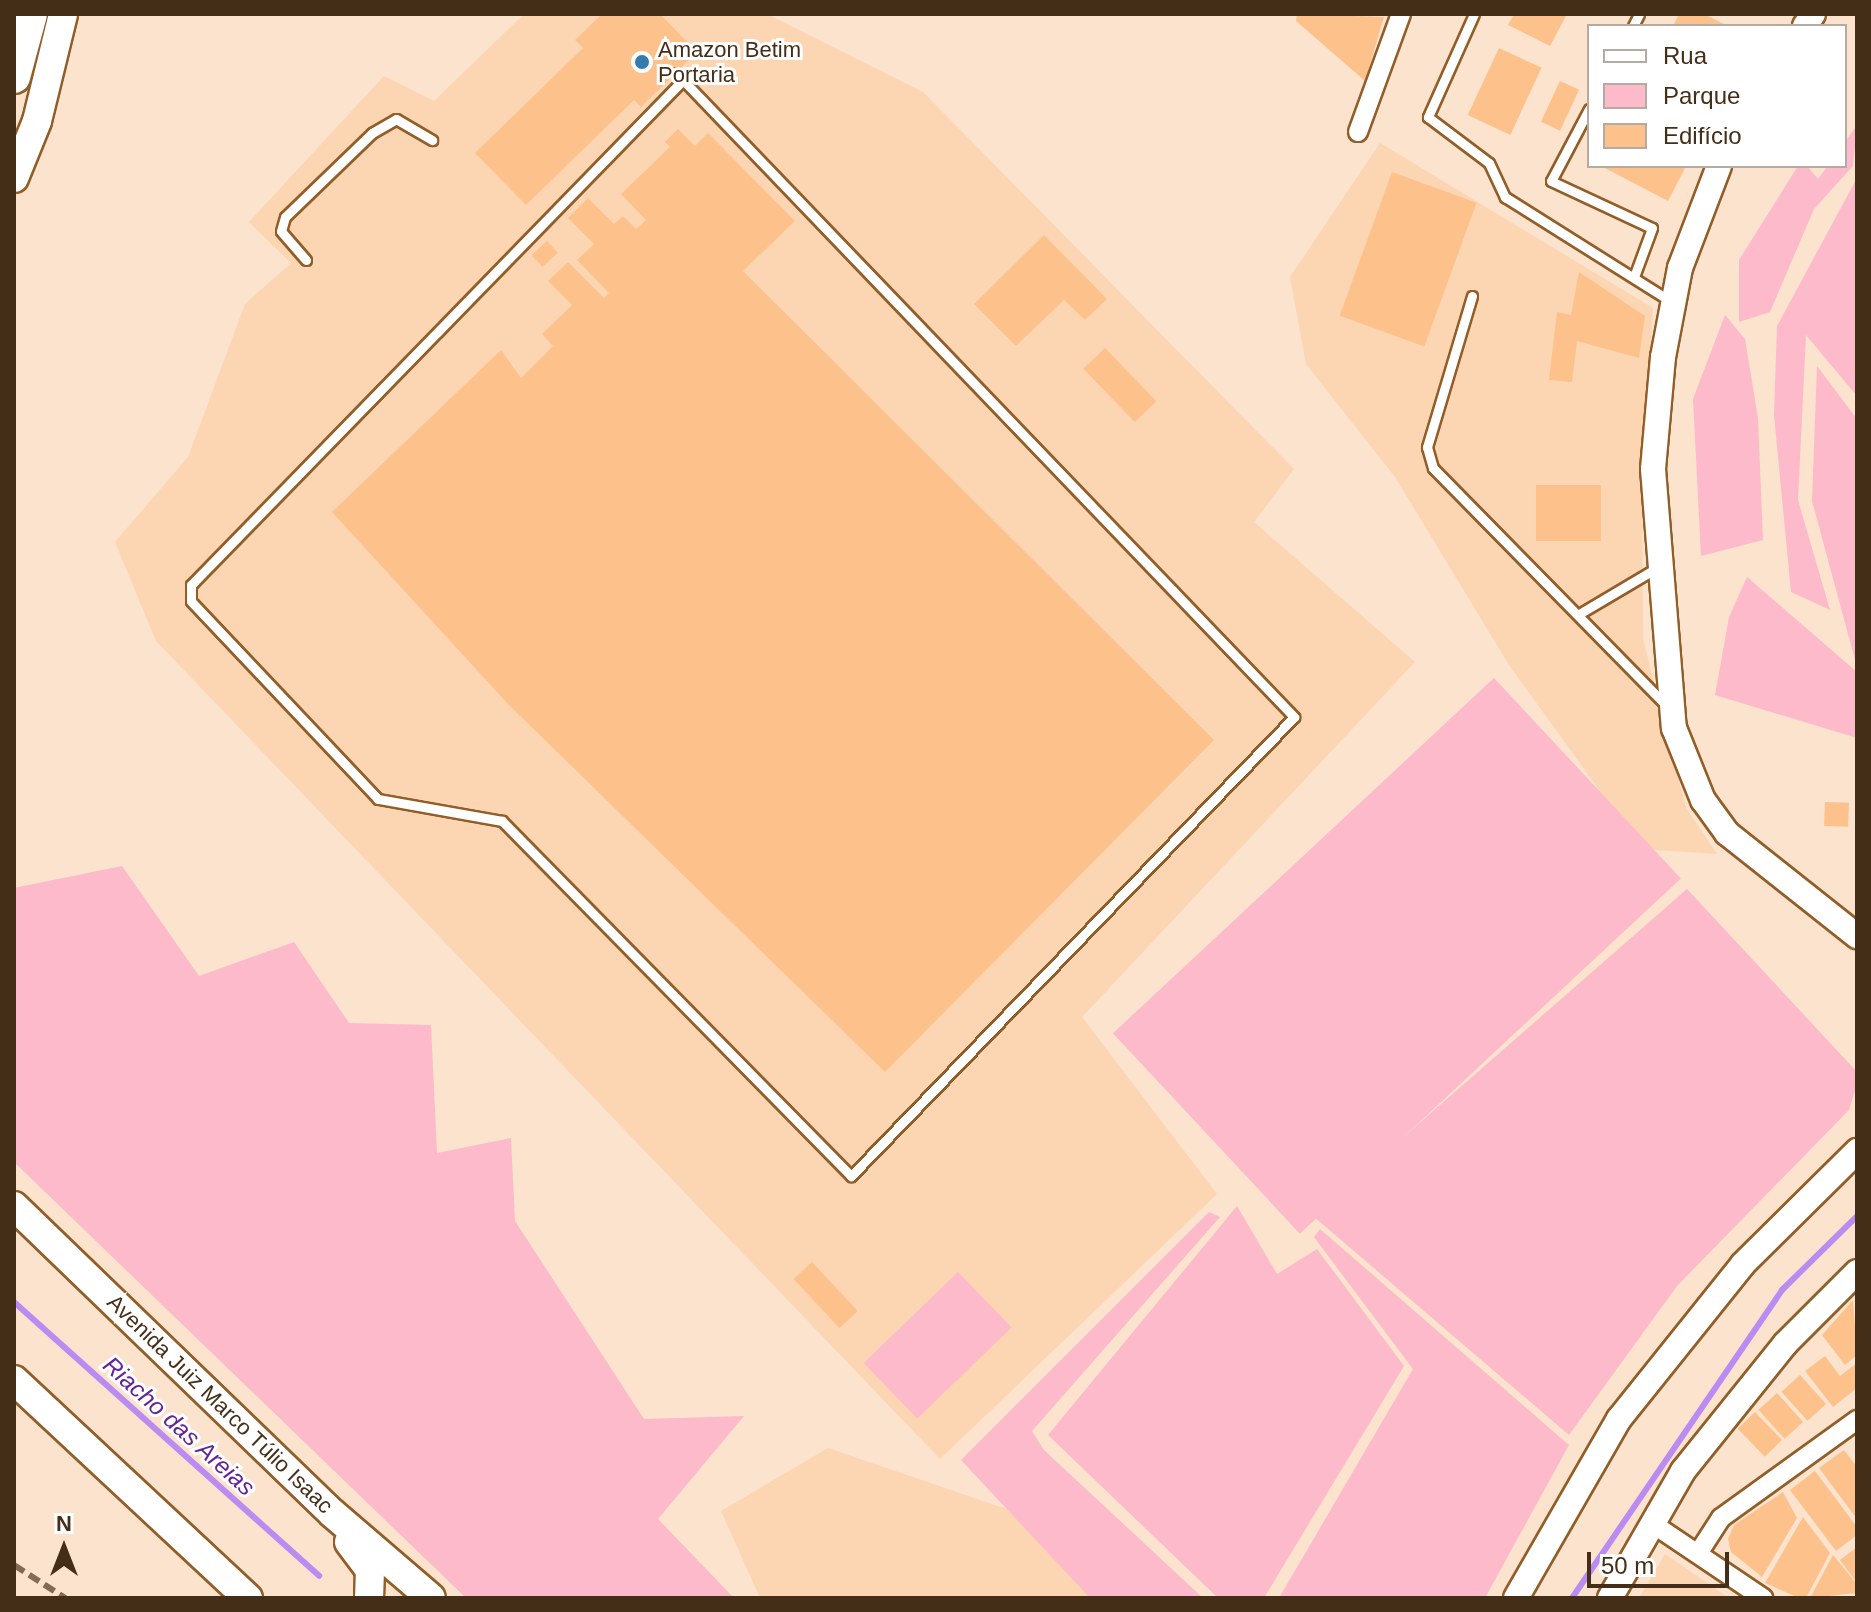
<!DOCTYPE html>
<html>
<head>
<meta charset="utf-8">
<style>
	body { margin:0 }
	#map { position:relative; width:1871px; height:1612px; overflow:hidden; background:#fbe3ce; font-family:Helvetica,sans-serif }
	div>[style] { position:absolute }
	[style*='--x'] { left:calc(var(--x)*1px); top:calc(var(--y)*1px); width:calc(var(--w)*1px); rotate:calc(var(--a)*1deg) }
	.built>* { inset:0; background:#fcd5b2 }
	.green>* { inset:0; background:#fdbaca; transform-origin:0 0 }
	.stream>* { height:6px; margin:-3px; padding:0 3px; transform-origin:3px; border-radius:3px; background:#ba8cf2 }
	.building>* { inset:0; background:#fdc28c; transform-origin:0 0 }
	.roads { filter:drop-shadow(2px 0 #925e28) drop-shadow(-2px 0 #925e28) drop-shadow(0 2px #925e28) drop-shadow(0 -2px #925e28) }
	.lane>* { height:9px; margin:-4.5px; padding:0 4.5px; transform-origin:4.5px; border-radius:4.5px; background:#fff }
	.street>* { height:18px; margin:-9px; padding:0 9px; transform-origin:9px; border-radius:9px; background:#fff }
	.secondary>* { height:24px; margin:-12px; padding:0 12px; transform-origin:12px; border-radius:12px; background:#fff }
	.primary>* { height:28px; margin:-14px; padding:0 14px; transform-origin:14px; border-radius:14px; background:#fff }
	.highway>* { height:32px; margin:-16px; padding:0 16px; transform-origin:16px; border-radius:16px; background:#fff }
	.rail>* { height:6px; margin-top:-3px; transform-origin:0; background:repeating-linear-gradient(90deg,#826b55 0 12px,transparent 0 18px) }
	.dots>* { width:22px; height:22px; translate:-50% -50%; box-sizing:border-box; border:4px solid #fff; border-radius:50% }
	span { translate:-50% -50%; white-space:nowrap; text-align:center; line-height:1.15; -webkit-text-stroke:6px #fff; paint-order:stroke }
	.poi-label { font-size:22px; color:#452e18 }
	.left { translate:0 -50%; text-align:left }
	.street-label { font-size:22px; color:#452e18 }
	.water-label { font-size:24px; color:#622299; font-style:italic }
	.frame { position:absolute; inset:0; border:16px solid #452e18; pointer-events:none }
	.legend { position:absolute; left:1587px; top:24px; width:260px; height:144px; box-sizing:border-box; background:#fff; border:2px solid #b5aba3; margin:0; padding:10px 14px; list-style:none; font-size:24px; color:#452e18 }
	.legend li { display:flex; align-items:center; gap:16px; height:40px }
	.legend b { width:40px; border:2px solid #b5aba3 }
	.north { position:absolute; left:24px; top:1508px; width:80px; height:80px; -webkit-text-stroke:6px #fff; paint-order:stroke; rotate:0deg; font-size:22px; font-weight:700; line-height:32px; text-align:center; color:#452e18 }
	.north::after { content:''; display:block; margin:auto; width:28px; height:36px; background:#452e18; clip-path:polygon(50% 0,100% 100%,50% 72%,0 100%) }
	.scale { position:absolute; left:1587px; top:1552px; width:142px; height:36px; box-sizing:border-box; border:4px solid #452e18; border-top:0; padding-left:10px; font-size:24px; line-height:28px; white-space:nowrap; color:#452e18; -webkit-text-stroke:6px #fff; paint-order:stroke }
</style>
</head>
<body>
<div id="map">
	<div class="built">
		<i style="clip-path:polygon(524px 14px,767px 14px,923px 92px,1294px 469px,1254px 522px,1415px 662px,1082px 1017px,1217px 1194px,940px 1459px,156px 641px,115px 542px,188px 457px,245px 304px,291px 263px,249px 222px,384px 76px,434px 101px)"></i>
		<i style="clip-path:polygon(1380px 143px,1653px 308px,1642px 491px,1643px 639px,1686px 808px,1717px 854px,1642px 849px,1509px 665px,1395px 477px,1306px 364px,1290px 277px)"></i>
		<i style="clip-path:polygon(828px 1448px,1050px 1524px,1098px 1598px,760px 1598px,721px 1511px)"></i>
		<i style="clip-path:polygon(1665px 1554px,1729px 1598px,1639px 1598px)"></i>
	</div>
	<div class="green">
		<i style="clip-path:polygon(1857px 125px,1853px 166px,1814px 209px,1770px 312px,1739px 322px,1739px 260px,1798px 166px,1807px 166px,1818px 179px,1828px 166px,1845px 166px,1845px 142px)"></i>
		<i style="clip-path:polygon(1857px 178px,1857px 396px,1806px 335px,1798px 500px,1830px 610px,1791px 592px,1774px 415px,1777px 326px)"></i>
		<i style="clip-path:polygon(1725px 315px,1745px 339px,1758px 418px,1763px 540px,1701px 556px,1693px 399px)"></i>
		<i style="clip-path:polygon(1817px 366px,1857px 419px,1857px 667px,1812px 501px)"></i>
		<i style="clip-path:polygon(1747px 577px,1857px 672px,1857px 738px,1715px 695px,1729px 617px)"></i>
		<i style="left:1494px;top:678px;width:274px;height:521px;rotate:47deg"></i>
		<i style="clip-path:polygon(122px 866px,199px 976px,294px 942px,349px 1023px,431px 1025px,437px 1153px,511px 1138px,515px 1221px,644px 1419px,744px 1416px,658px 1519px,734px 1598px,466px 1598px,14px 1162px,14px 888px)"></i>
		<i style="clip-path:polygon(1687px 889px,1857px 1072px,1857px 1084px,1849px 1110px,1677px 1286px,1569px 1435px,1313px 1216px)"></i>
		<i style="clip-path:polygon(1237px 1206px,1277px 1274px,1317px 1249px,1404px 1366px,1264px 1598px,1218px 1598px,1048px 1435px)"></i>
		<i style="clip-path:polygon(1209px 1212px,1220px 1217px,1032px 1431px,1044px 1450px,1203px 1598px,1090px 1598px,961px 1460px)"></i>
		<i style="clip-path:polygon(1320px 1229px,1569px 1445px,1485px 1598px,1279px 1598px,1413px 1369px,1314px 1237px)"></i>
		<i style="left:958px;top:1272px;width:77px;height:131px;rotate:46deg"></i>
	</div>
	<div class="stream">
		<i style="--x:14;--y:1302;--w:410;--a:41.9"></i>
		<i style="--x:1572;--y:1598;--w:373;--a:-55.7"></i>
		<i style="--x:1782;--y:1290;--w:105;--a:-44.6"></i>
	</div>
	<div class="building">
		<i style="clip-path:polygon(602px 14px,660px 14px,697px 52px,641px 107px,634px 100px,526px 205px,475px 153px,583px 48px,575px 40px)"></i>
		<i style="clip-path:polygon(1297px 14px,1384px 17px,1365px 81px,1296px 21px)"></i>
		<i style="clip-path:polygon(1514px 14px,1567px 14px,1550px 46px,1508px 25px)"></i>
		<i style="clip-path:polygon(1679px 14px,1704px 14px,1728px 26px,1673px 26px)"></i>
		<i style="left:1499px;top:48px;width:47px;height:74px;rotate:25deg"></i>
		<i style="left:1560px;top:81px;width:21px;height:45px;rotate:25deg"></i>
		<i style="clip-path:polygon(678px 129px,695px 146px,708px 133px,795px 221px,743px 271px,1214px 740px,885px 1072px,507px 703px,332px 512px,501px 350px,521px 378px,553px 346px,542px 334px,572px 305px,548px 281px,568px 262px,604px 298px,609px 293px,577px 260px,594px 244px,568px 218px,588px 198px,614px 224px,623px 216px,636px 229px,646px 220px,621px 194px,670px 147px,665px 142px)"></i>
		<i style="clip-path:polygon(1601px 166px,1686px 166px,1668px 201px)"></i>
		<i style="left:1392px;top:172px;width:90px;height:153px;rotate:20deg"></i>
		<i style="clip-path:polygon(1044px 235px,1107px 299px,1085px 320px,1064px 300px,1016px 346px,974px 304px)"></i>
		<i style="left:547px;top:241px;width:16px;height:21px;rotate:47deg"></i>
		<i style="clip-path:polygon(1579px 272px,1645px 316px,1639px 358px,1577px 341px,1572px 382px,1549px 380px,1557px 312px,1571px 315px)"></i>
		<i style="left:1105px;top:348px;width:74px;height:30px;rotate:46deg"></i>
		<i style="left:1536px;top:485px;width:65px;height:56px"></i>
		<i style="left:1825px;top:802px;width:24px;height:24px;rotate:2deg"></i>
		<i style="left:812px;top:1262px;width:67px;height:25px;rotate:47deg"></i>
		<i style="clip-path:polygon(1853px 1300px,1857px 1355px,1845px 1365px,1822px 1335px)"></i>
		<i style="clip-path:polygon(1825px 1356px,1840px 1376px,1857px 1363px,1857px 1388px,1833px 1407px,1805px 1371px)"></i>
		<i style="left:1800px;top:1375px;width:39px;height:25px;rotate:48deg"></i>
		<i style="left:1777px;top:1393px;width:39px;height:25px;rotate:48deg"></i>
		<i style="left:1755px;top:1412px;width:39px;height:24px;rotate:46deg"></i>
		<i style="clip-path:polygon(1844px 1450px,1857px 1467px,1857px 1519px,1819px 1468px)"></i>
		<i style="clip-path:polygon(1815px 1471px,1857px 1527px,1857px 1535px,1836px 1551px,1790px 1490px)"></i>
		<i style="clip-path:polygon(1783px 1492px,1797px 1518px,1762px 1577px,1731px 1552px,1728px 1539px,1734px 1525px)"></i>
		<i style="clip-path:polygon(1803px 1517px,1830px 1553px,1806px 1598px,1799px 1598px,1765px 1583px)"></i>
		<i style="clip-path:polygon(1857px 1547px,1857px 1583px,1840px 1560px)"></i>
		<i style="clip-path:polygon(1833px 1555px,1857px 1584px,1857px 1593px,1810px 1598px)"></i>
	</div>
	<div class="roads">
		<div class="lane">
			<i style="--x:1474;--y:14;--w:113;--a:114.1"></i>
			<i style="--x:1428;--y:117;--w:76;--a:37"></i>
			<i style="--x:1489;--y:163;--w:38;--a:65"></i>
			<i style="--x:1505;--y:197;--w:195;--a:32.2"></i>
			<i style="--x:1633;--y:26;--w:13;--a:-63"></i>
			<i style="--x:676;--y:73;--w:10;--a:45"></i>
			<i style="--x:683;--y:80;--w:883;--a:46.19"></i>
			<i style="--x:1294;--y:717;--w:638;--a:133.98"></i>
			<i style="--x:851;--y:1176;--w:498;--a:-134.5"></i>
			<i style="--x:502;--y:821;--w:126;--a:-169.9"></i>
			<i style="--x:378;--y:799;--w:272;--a:-133.4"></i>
			<i style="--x:191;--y:601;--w:16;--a:-90"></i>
			<i style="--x:191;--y:585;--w:705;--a:-45.75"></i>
			<i style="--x:1589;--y:109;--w:81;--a:117.8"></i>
			<i style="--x:1551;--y:181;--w:111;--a:25"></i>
			<i style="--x:1652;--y:228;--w:52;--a:110.2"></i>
			<i style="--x:306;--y:260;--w:38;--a:-131"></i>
			<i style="--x:281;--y:231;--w:15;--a:-74"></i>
			<i style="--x:285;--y:217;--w:121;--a:-44"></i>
			<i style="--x:372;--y:133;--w:28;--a:-30"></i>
			<i style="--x:396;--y:119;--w:42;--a:30.3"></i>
			<i style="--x:1472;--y:296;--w:158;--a:106.6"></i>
			<i style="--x:1427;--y:447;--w:22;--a:74"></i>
			<i style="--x:1433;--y:468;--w:332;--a:45.5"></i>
			<i style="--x:1579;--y:614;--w:92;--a:-30.7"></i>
		</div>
		<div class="street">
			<i style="--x:1358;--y:132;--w:126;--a:-70"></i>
			<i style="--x:1653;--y:1524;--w:133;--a:33.9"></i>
			<i style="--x:1699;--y:1552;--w:40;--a:-57.1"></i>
			<i style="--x:1721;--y:1518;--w:168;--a:-35.8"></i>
		</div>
		<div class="secondary">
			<i style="--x:1805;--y:26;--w:14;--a:-56"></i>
			<i style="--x:1719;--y:166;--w:109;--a:110.9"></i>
			<i style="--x:1680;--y:268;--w:91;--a:100.8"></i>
			<i style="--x:1663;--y:357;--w:112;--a:95.1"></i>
			<i style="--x:1653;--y:469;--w:260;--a:85.4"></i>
			<i style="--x:1674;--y:728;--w:78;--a:68.1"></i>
			<i style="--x:1703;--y:800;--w:41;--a:54"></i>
			<i style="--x:1727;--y:833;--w:166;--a:38.4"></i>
			<i style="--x:1516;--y:1598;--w:207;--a:-60.1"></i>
			<i style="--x:1619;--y:1419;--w:198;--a:-51.3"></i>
			<i style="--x:1743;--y:1264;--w:161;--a:-44.7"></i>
			<i style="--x:1610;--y:1598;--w:146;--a:-60.1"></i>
			<i style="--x:1683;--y:1471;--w:163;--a:-51.2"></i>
			<i style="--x:1785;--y:1344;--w:102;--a:-45"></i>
		</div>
		<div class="primary">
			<i style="--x:14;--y:178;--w:61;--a:-68"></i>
			<i style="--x:37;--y:121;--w:110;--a:-76.3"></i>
			<i style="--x:14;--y:1206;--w:442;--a:44"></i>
			<i style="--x:332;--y:1513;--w:130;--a:40.6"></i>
			<i style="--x:14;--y:1380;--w:320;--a:43"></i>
			<i style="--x:349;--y:1542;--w:35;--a:53"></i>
			<i style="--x:370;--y:1570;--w:28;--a:92"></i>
		</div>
		<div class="highway">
			<i style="--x:14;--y:77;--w:65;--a:-74.9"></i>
		</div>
	</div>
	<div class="rail">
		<i style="--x:14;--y:1565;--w:61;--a:32.9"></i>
	</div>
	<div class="dots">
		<i style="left:642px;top:62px;background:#347cb0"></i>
	</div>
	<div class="poi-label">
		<span class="left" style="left:658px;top:62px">Amazon Betim<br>Portaria</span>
	</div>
	<div class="street-label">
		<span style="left:220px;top:1404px;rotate:44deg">Avenida Juiz Marco Túlio Isaac</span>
	</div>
	<div class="water-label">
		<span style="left:179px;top:1426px;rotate:42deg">Riacho das Areias</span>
	</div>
	<div class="frame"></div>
	<ul class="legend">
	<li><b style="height:10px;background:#fff"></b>Rua</li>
	<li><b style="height:22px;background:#fdbaca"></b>Parque</li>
	<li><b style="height:22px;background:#fdc28c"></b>Edifício</li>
	</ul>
	<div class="north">N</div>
	<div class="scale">50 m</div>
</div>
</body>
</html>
